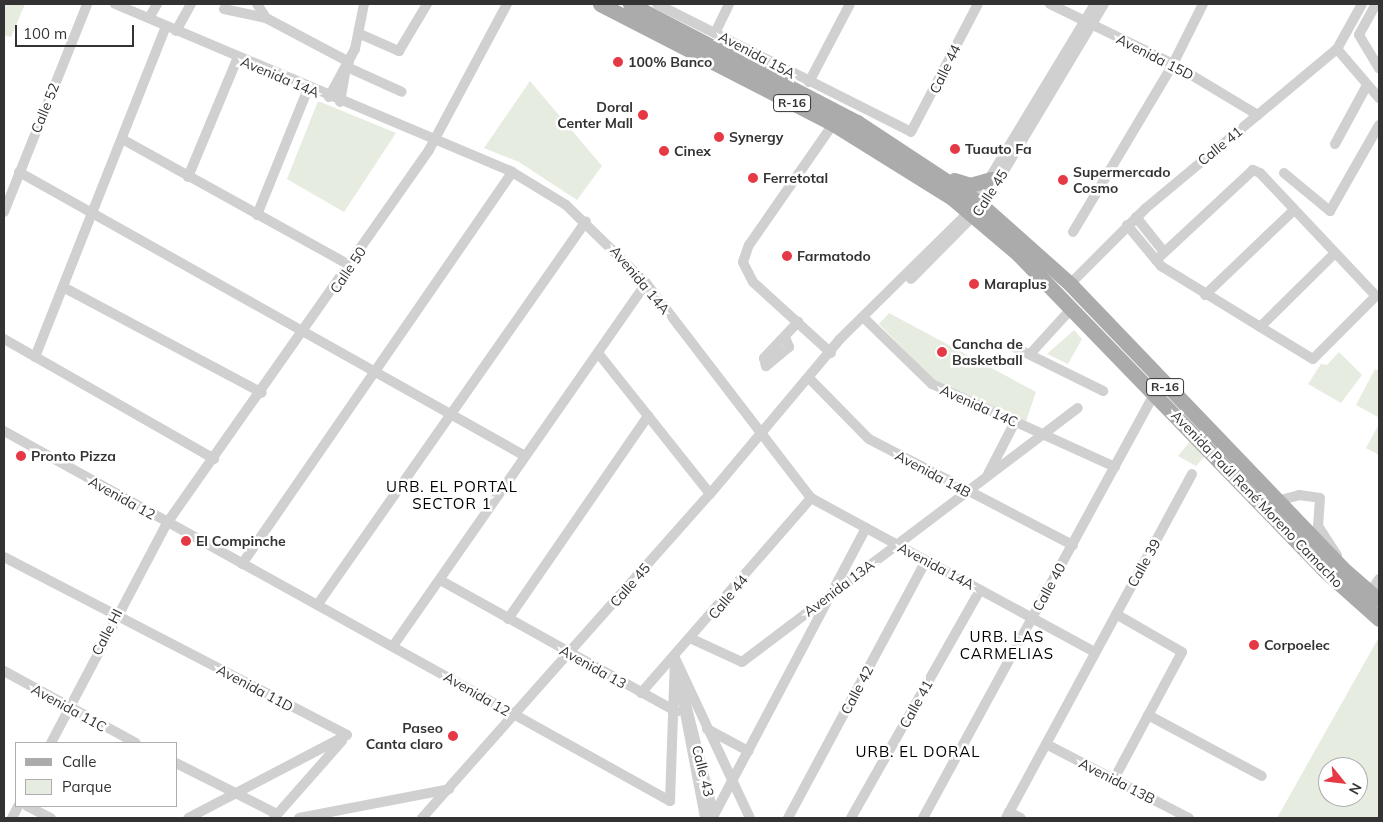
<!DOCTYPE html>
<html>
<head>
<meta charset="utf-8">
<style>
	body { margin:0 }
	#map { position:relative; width:1383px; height:822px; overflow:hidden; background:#fff; font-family:Mulish,sans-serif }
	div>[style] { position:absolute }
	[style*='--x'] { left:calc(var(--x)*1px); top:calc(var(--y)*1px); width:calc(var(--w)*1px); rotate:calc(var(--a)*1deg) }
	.green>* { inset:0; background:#e6ecdf }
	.street>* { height:10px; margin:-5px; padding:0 5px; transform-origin:5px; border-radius:5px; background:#d0d0d0 }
	.primary>* { height:15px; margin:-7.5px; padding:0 7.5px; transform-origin:7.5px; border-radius:7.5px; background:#ababab }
	.dots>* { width:14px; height:14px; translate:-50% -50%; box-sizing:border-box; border:2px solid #fff; border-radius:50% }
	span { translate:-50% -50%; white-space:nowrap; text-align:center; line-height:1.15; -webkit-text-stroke:5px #fff; paint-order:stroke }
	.shield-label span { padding:1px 4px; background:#fff; border:1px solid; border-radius:4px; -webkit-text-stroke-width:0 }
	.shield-label { font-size:12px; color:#333; font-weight:700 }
	.street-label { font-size:14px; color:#333 }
	.poi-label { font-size:14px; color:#333; font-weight:700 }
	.left { translate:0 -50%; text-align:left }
	.right { translate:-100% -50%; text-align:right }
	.neighbourhood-label { font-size:15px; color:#000; letter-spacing:1px }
	.frame { position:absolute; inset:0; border:5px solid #333; pointer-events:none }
	.legend { position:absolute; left:15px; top:742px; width:162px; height:65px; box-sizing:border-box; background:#fff; border:1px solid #adadad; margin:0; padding:6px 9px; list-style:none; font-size:15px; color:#333 }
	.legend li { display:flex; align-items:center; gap:10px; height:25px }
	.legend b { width:25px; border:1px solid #adadad }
	.north { position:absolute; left:1318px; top:757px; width:50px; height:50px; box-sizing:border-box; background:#fff; border:1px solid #adadad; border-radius:50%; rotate:119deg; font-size:14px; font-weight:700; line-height:20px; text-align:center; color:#333 }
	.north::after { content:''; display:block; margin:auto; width:18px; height:22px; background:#e63946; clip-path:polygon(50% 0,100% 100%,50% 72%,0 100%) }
	.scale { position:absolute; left:15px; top:25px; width:119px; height:22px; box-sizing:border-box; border:2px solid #333; border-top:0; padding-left:6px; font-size:15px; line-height:18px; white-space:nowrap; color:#333; -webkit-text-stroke:4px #fff; paint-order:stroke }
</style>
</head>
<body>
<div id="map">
	<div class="green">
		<i style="clip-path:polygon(4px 4px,25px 4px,11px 37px,4px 35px)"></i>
		<i style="clip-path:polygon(530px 81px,602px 166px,577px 200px,519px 162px,484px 148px)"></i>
		<i style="clip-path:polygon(318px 101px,396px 133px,344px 212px,287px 179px)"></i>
		<i style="clip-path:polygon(889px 313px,1036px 392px,1026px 421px,933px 379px,879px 324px)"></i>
		<i style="clip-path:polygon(1074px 330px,1082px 339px,1068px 364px,1047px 354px)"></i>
		<i style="clip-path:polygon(1339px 352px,1362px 375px,1341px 403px,1308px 384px,1321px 364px,1327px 365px)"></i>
		<i style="clip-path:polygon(1375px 369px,1379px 371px,1378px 417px,1356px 405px)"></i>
		<i style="clip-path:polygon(1379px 424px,1379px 455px,1366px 448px)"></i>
		<i style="clip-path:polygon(1192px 439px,1207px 454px,1196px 466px,1178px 456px)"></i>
		<i style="clip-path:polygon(evenodd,1379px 637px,1379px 818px,1277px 818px,1379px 637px,1328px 767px,1358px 767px,1358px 797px,1328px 797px,1328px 767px)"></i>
	</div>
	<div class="street">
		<i style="--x:115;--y:4;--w:431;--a:22.9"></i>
		<i style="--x:512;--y:172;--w:63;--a:31.4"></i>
		<i style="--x:566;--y:205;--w:112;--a:44.3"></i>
		<i style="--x:646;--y:283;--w:271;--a:52.5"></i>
		<i style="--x:811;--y:498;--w:323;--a:28.5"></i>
		<i style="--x:257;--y:4;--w:17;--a:57"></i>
		<i style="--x:657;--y:4;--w:284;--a:26.7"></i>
		<i style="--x:911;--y:132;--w:144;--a:-62.4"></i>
		<i style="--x:1050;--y:4;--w:137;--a:26"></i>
		<i style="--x:1173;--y:64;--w:99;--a:31"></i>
		<i style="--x:1376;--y:4;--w:35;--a:119"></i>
		<i style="--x:1359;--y:35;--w:39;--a:59"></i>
		<i style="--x:224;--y:9;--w:43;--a:12.1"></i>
		<i style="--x:266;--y:18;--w:94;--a:27.9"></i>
		<i style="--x:149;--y:18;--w:16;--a:-60"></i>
		<i style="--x:176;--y:31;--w:31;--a:-61"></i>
		<i style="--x:715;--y:33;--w:32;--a:-64"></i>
		<i style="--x:360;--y:34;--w:43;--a:23.6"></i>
		<i style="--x:399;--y:51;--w:55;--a:-59.2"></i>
		<i style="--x:1337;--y:49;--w:65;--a:49.4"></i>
		<i style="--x:347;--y:67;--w:60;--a:24.4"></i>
		<i style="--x:809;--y:82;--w:88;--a:-62.3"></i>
		<i style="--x:329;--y:97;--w:55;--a:-61.6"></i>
		<i style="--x:355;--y:49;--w:46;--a:-78.7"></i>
		<i style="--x:340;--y:102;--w:34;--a:-80"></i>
		<i style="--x:122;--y:139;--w:262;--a:29"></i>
		<i style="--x:1335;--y:144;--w:67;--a:-61.5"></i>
		<i style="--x:19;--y:172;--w:580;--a:29.3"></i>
		<i style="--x:1284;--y:173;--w:60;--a:39.6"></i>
		<i style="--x:1330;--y:211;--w:99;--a:-60.3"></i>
		<i style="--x:188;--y:177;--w:128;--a:-67.4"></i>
		<i style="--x:4;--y:212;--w:224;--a:-68.2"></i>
		<i style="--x:257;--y:215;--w:136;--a:-68"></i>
		<i style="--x:1136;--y:217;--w:45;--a:51.3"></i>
		<i style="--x:1127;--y:225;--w:45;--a:50.4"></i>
		<i style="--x:1156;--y:260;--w:8;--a:50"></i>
		<i style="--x:1161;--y:266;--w:178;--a:31.5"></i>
		<i style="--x:1313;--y:359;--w:89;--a:-45"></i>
		<i style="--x:1376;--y:296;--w:169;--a:-133.3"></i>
		<i style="--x:1260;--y:173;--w:8;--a:-157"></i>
		<i style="--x:1253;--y:170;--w:132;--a:137.1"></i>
		<i style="--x:1073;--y:232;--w:196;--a:-59.2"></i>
		<i style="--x:1173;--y:64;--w:67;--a:-63.4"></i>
		<i style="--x:911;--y:279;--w:103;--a:-45.4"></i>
		<i style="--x:983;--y:206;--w:235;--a:-59.1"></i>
		<i style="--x:1070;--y:284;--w:107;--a:-45"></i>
		<i style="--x:1146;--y:208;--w:249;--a:-39.8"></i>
		<i style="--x:1337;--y:49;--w:51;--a:-60.9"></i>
		<i style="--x:63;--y:287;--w:225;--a:28"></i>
		<i style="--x:1205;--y:295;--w:123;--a:-43.7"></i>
		<i style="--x:863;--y:317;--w:96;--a:44.2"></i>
		<i style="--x:932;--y:384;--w:201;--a:24.4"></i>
		<i style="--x:1260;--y:327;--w:105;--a:-44.6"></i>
		<i style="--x:785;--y:337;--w:11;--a:68"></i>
		<i style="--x:789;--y:347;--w:30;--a:140"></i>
		<i style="--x:766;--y:366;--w:8;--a:-104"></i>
		<i style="--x:764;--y:358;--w:50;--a:-46.6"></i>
		<i style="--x:4;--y:339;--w:242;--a:29.7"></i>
		<i style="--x:1010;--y:345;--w:104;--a:26.3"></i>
		<i style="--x:598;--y:353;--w:180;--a:51.5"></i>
		<i style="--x:831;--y:353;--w:105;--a:-137.7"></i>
		<i style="--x:753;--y:282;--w:22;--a:-117"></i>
		<i style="--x:743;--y:262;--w:18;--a:-71"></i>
		<i style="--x:749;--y:245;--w:147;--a:-55.2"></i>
		<i style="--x:1031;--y:353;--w:61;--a:-47.7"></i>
		<i style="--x:35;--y:357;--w:356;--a:-68.4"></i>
		<i style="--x:810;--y:379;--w:84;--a:45.5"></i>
		<i style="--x:869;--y:439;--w:230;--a:27.5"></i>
		<i style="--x:4;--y:431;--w:762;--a:29.05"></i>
		<i style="--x:670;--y:801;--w:143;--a:-88"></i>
		<i style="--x:675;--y:658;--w:177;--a:64.9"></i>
		<i style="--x:988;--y:474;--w:59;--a:-62.6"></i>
		<i style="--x:1277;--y:501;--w:23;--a:-15"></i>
		<i style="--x:1299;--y:495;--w:21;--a:8"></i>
		<i style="--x:1320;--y:498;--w:28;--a:94"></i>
		<i style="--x:1318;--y:526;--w:35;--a:57"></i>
		<i style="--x:4;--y:557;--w:386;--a:27.4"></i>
		<i style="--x:347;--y:735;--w:179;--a:152.4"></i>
		<i style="--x:242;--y:564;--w:476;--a:-55.4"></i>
		<i style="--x:440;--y:580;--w:271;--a:29.1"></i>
		<i style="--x:1370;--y:592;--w:16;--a:-55"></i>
		<i style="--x:318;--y:604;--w:467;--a:-55"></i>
		<i style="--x:508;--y:619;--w:247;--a:-55.4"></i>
		<i style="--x:692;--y:639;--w:55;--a:24.7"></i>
		<i style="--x:742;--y:662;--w:421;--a:-37.1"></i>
		<i style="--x:393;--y:646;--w:442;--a:-55.1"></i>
		<i style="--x:4;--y:671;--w:150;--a:28.6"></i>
		<i style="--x:678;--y:676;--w:145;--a:79.2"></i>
		<i style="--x:680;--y:680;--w:139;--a:75.9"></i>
		<i style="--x:714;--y:815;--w:325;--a:-62.1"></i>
		<i style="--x:641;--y:693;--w:259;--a:-48.9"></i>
		<i style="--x:1148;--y:715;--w:129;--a:28.2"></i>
		<i style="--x:707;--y:729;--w:47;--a:28.2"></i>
		<i style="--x:51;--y:743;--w:249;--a:-62.2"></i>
		<i style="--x:167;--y:523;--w:456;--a:-54.9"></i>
		<i style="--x:429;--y:150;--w:166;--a:-61.9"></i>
		<i style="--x:1046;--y:744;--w:161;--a:27.4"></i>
		<i style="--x:176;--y:763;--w:113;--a:26.8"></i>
		<i style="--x:1114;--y:779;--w:144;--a:-61.8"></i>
		<i style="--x:1182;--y:652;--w:76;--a:-150.1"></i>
		<i style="--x:27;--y:806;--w:27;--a:27"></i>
		<i style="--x:1009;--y:812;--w:13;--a:27"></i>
		<i style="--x:12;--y:818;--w:13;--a:-63"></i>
		<i style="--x:274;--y:818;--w:103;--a:-48.6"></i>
		<i style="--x:299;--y:818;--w:153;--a:-10.9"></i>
		<i style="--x:422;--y:818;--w:433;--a:-48.4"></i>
		<i style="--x:710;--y:494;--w:201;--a:-50"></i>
		<i style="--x:839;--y:340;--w:182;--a:-44.6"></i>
		<i style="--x:969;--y:212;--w:243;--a:-58.8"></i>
		<i style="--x:788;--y:818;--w:292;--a:-61.8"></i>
		<i style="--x:851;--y:818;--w:262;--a:-60.5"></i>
		<i style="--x:923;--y:818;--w:486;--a:-61.4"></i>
		<i style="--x:1006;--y:818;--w:391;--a:-61.6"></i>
	</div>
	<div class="primary">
		<i style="--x:600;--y:4;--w:262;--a:27.2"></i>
		<i style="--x:833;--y:124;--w:140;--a:31.9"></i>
		<i style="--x:952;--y:198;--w:87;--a:40.3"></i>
		<i style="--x:1018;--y:254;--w:441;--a:45.9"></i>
		<i style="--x:1325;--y:571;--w:72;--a:41.6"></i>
		<i style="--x:630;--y:4;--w:256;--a:27.5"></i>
		<i style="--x:857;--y:122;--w:144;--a:33.4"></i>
		<i style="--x:977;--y:201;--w:125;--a:41.7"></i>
		<i style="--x:1070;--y:284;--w:393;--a:46.2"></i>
		<i style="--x:1342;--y:568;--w:49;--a:40.9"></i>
		<i style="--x:954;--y:180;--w:17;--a:17"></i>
		<i style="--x:970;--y:185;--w:22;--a:-16"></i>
	</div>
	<div class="dots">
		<i style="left:618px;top:62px;background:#e63946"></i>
		<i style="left:643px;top:115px;background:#e63946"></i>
		<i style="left:719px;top:137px;background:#e63946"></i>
		<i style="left:955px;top:149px;background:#e63946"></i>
		<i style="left:664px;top:151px;background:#e63946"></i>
		<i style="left:753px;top:178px;background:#e63946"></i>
		<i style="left:1063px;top:180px;background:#e63946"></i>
		<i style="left:787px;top:256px;background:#e63946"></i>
		<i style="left:974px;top:284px;background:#e63946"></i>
		<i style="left:942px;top:352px;background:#e63946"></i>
		<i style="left:21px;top:456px;background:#e63946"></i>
		<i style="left:186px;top:541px;background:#e63946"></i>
		<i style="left:1254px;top:645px;background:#e63946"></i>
		<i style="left:453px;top:736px;background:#e63946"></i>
	</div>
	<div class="shield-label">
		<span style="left:792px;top:103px">R-16</span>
		<span style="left:1165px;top:387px">R-16</span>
	</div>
	<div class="street-label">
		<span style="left:757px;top:55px;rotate:28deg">Avenida 15A</span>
		<span style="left:1155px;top:57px;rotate:27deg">Avenida 15D</span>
		<span style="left:945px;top:69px;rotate:-64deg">Calle 44</span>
		<span style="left:280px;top:77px;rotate:23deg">Avenida 14A</span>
		<span style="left:45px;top:108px;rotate:-68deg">Calle 52</span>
		<span style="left:1220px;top:146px;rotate:-39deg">Calle 41</span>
		<span style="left:990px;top:193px;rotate:-57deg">Calle 45</span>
		<span style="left:348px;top:270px;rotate:-56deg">Calle 50</span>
		<span style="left:640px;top:280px;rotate:50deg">Avenida 14A</span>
		<span style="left:979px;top:406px;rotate:24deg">Avenida 14C</span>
		<span style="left:933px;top:474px;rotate:28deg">Avenida 14B</span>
		<span style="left:122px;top:498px;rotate:29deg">Avenida 12</span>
		<span style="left:1257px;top:499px;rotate:46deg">Avenida Paúl René Moreno Camacho</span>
		<span style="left:1144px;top:563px;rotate:-61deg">Calle 39</span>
		<span style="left:936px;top:566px;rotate:28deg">Avenida 14A</span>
		<span style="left:630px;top:585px;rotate:-49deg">Calle 45</span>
		<span style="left:1049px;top:587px;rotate:-61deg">Calle 40</span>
		<span style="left:839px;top:588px;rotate:-37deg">Avenida 13A</span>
		<span style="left:728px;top:597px;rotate:-50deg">Calle 44</span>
		<span style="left:107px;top:632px;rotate:-63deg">Calle HI</span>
		<span style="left:593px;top:667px;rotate:29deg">Avenida 13</span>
		<span style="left:255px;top:688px;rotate:28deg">Avenida 11D</span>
		<span style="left:857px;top:690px;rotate:-62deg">Calle 42</span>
		<span style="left:477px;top:694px;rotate:30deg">Avenida 12</span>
		<span style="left:916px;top:704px;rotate:-61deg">Calle 41</span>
		<span style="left:69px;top:708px;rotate:29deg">Avenida 11C</span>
		<span style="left:703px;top:771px;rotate:76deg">Calle 43</span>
		<span style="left:1117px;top:781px;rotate:27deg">Avenida 13B</span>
	</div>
	<div class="poi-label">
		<span class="left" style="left:628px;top:62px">100% Banco</span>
		<span class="right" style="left:633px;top:115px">Doral<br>Center Mall</span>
		<span class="left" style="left:729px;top:137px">Synergy</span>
		<span class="left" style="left:965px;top:149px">Tuauto Fa</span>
		<span class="left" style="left:674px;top:151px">Cinex</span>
		<span class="left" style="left:1073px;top:180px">Supermercado<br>Cosmo</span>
		<span class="left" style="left:763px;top:178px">Ferretotal</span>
		<span class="left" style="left:797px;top:256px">Farmatodo</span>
		<span class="left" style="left:984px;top:284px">Maraplus</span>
		<span class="left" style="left:952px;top:352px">Cancha de<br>Basketball</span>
		<span class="left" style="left:31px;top:456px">Pronto Pizza</span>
		<span class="left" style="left:196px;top:541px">El Compinche</span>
		<span class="left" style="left:1264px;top:645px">Corpoelec</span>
		<span class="right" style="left:443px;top:736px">Paseo<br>Canta claro</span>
	</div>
	<div class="neighbourhood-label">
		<span style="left:452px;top:495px">URB. EL PORTAL<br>SECTOR 1</span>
		<span style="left:1007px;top:645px">URB. LAS<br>CARMELIAS</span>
		<span style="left:918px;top:752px">URB. EL DORAL</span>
	</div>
	<div class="frame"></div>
	<ul class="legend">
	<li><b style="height:6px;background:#ababab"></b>Calle</li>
	<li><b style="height:14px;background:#e6ecdf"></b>Parque</li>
	</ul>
	<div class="north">N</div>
	<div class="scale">100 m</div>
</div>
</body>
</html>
